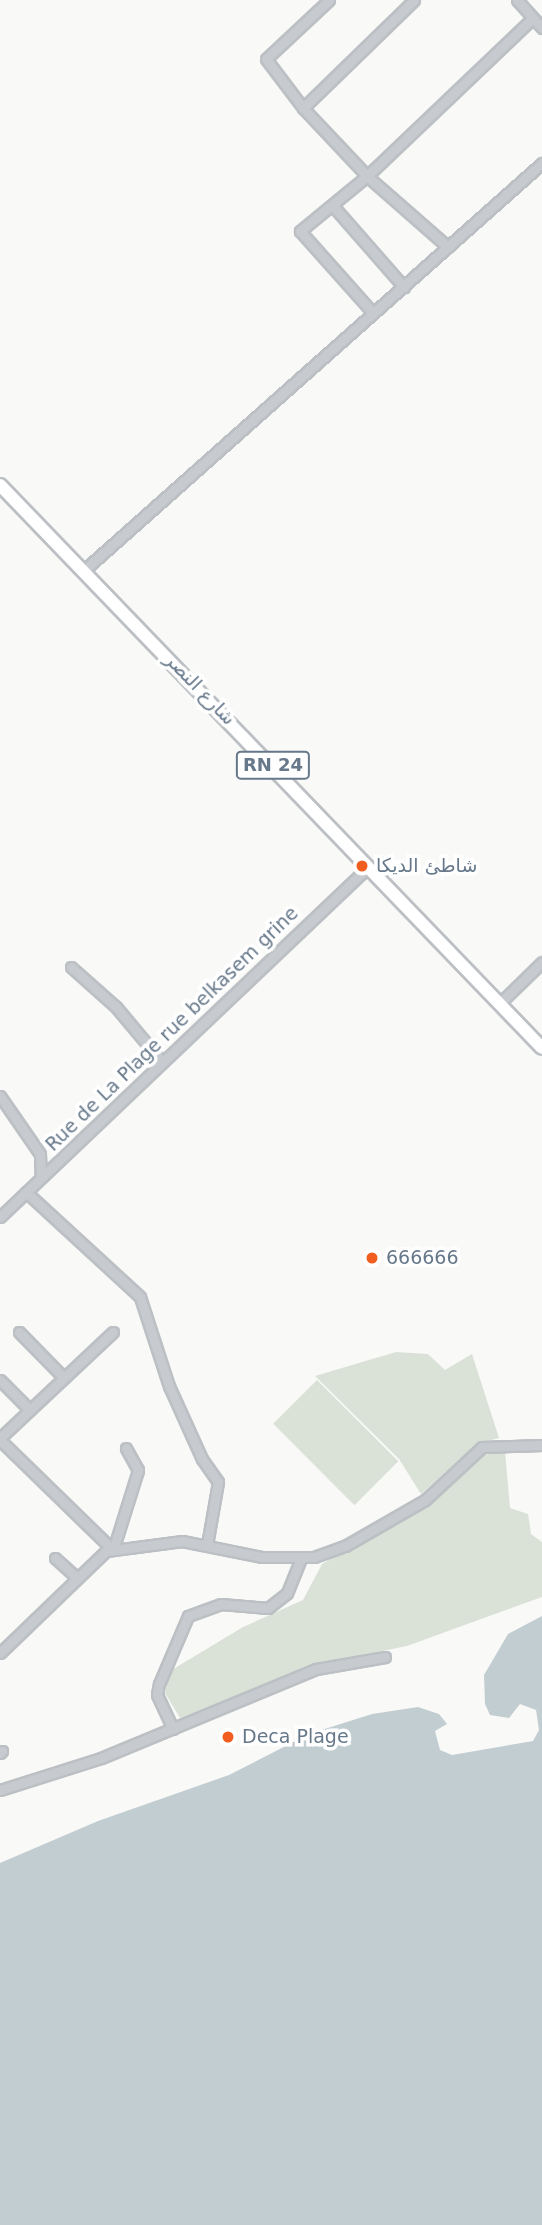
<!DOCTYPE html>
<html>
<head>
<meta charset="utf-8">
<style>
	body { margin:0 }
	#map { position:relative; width:542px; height:2225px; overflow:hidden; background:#f9f9f7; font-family:"DejaVu Sans","Noto Naskh Arabic",sans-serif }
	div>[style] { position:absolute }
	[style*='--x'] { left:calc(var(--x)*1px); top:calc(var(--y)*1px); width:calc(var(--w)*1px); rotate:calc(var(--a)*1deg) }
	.green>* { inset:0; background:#dae2d7; transform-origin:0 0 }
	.water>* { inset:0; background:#c2cdd2 }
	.roads { filter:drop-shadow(2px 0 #bcc0c4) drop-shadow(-2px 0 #bcc0c4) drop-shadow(0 2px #bcc0c4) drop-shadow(0 -2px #bcc0c4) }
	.minor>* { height:9px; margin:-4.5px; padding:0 4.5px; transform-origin:4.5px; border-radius:4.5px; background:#c7cbcf }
	.major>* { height:12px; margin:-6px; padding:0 6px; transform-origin:6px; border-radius:6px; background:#fff }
	.dots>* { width:19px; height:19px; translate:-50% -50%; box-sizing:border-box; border:4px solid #fff; border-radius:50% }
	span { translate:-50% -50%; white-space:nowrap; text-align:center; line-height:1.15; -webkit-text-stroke:7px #fff; paint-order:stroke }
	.shield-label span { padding:2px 5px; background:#fff; border:2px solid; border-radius:5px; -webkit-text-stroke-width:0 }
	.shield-label { font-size:18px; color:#66788a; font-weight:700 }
	.street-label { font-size:19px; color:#66788a }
	.poi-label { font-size:19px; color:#66788a }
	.left { translate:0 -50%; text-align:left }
</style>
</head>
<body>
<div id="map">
	<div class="green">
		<i style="clip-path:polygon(396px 1352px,428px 1354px,445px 1370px,472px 1354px,499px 1438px,476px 1444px,421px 1494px,399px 1459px,315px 1376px)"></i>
		<i style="left:317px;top:1380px;width:115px;height:62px;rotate:45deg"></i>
		<i style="clip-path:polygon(505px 1451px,510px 1508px,528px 1514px,531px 1534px,542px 1542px,542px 1597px,407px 1646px,333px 1661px,180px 1718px,165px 1693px,170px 1671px,243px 1627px,303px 1600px,322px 1564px,434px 1501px,479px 1456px)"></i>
	</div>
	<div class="water">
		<i style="clip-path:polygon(542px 1616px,542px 2225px,0 2225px,0 1863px,98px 1821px,229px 1775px,309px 1734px,372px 1714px,418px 1707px,439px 1714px,447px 1724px,435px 1731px,440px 1750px,452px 1755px,533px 1741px,539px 1730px,536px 1710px,520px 1704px,509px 1718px,490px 1715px,485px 1704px,484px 1675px,508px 1634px)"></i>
	</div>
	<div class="roads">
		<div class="minor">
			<i style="--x:329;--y:0;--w:86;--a:136.9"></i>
			<i style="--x:266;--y:59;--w:61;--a:52.9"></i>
			<i style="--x:303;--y:108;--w:155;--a:-44.2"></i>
			<i style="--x:517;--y:0;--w:38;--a:48"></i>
			<i style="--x:303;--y:108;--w:93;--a:46.7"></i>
			<i style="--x:367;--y:176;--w:87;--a:140.6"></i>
			<i style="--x:300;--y:231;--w:110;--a:48.3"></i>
			<i style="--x:333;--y:206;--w:108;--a:48.8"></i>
			<i style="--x:448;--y:247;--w:108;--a:-138.8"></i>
			<i style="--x:367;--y:176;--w:229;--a:-43.6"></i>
			<i style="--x:83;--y:571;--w:614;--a:-41.63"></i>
			<i style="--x:71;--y:967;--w:60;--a:41.6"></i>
			<i style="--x:116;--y:1007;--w:72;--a:50.1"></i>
			<i style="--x:499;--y:1004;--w:60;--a:-44.3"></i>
			<i style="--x:0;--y:1096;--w:70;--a:55.4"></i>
			<i style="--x:40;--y:1154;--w:23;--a:88"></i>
			<i style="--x:26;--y:1192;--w:155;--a:42.6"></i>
			<i style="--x:140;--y:1297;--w:94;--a:72"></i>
			<i style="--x:169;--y:1386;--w:80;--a:65.7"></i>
			<i style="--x:202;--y:1459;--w:28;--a:55"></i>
			<i style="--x:218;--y:1482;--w:64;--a:99.9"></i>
			<i style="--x:0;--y:1217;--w:508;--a:-43.56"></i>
			<i style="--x:19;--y:1332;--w:64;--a:45.6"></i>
			<i style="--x:0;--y:1380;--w:42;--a:45"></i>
			<i style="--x:0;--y:1438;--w:155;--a:-43.2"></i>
			<i style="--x:0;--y:1440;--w:158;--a:44.2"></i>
			<i style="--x:113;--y:1550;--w:84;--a:-72.6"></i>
			<i style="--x:138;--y:1470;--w:25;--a:-119"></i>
			<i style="--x:55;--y:1558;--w:28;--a:42"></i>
			<i style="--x:0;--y:1653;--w:147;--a:-43.9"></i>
			<i style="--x:106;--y:1551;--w:77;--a:-7.5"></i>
			<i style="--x:182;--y:1541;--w:82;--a:11.3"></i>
			<i style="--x:262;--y:1557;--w:52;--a:0"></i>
			<i style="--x:314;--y:1557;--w:33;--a:-20"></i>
			<i style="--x:345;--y:1546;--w:92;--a:-29.9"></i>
			<i style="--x:425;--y:1500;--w:78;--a:-42.9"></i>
			<i style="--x:482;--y:1447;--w:60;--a:-1.9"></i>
			<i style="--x:173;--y:1729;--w:38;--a:-115"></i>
			<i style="--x:157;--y:1694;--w:10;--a:-79"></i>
			<i style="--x:159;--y:1684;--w:74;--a:-66.9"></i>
			<i style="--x:188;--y:1616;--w:35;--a:-20"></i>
			<i style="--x:221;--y:1604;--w:47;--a:4.9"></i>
			<i style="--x:268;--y:1608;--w:24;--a:-38"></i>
			<i style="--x:287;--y:1593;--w:38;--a:-68"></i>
			<i style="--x:0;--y:1753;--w:3;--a:-45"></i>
			<i style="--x:0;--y:1790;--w:106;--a:-17.6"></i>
			<i style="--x:101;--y:1758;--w:233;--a:-22.5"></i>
			<i style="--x:316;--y:1669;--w:70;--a:-9.9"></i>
		</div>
		<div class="major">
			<i style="--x:0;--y:485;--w:781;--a:46.09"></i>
		</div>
	</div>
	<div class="dots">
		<i style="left:362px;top:866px;background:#f15e1f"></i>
		<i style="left:372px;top:1258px;background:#f15e1f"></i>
		<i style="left:228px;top:1737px;background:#f15e1f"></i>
	</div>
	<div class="shield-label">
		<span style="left:273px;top:765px">RN 24</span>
	</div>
	<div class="street-label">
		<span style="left:200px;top:689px;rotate:46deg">شارع النصر</span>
		<span style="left:172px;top:1029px;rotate:-44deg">Rue de La Plage rue belkasem grine</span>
	</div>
	<div class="poi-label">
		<span class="left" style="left:376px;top:866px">شاطئ الديكا</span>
		<span class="left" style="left:386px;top:1258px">666666</span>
		<span class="left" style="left:242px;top:1737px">Deca Plage</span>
	</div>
</div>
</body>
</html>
